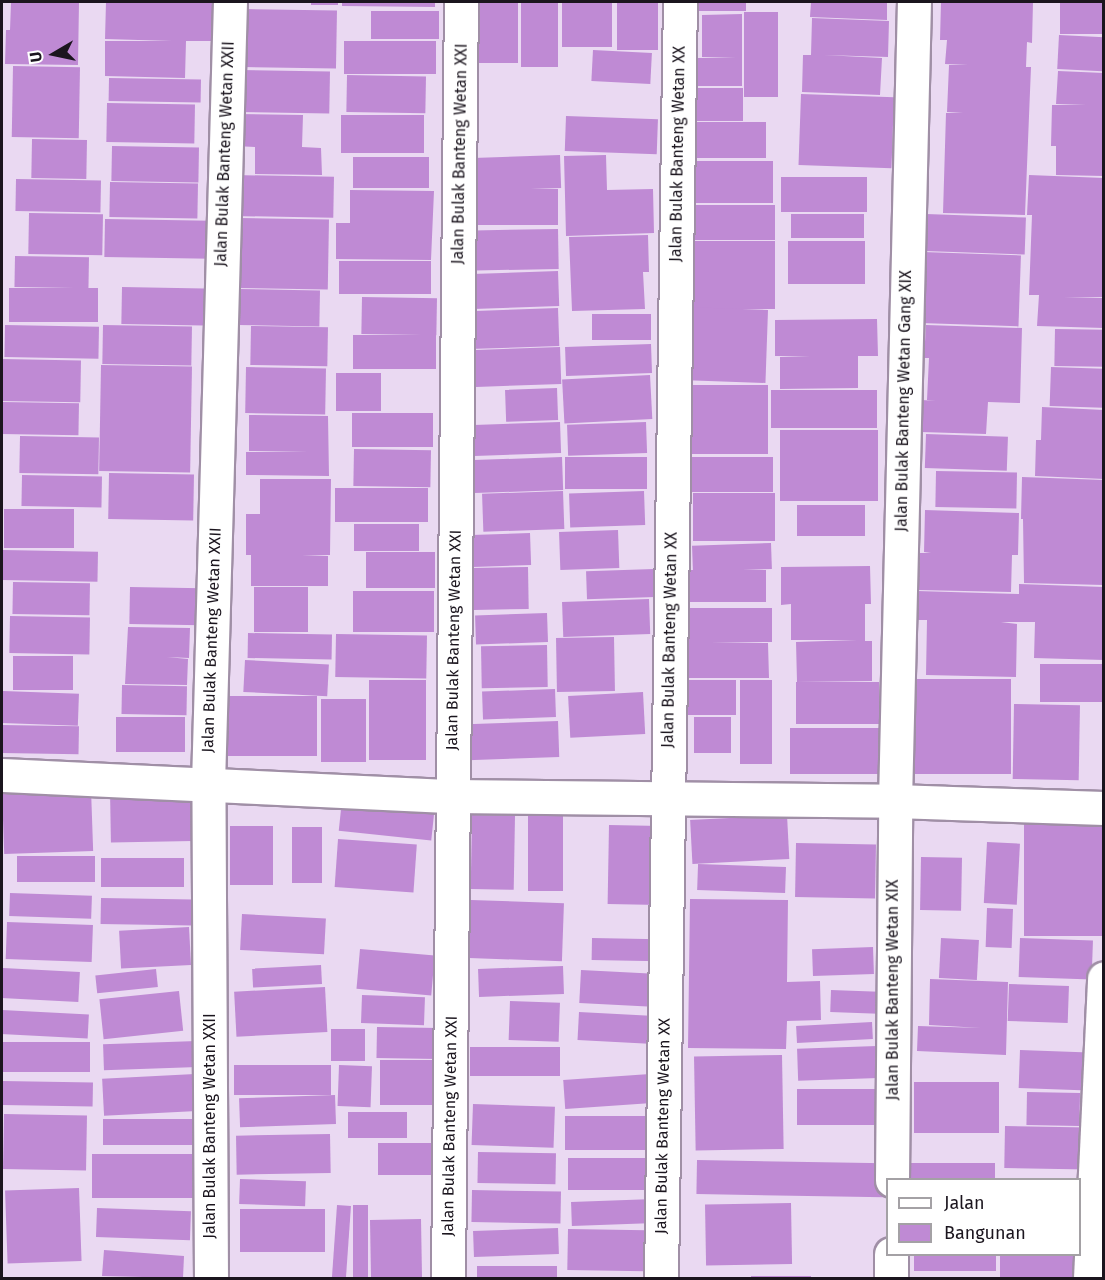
<!DOCTYPE html>
<html>
<head>
<meta charset="utf-8">
<style>
	body { margin:0 }
	#map { position:relative; width:1105px; height:1280px; overflow:hidden; background:#ead9f2; font-family:"Fira Sans",sans-serif }
	div>[style] { position:absolute }
	[style*='--x'] { left:calc(var(--x)*1px); top:calc(var(--y)*1px); width:calc(var(--w)*1px); rotate:calc(var(--a)*1deg) }
	.building>* { inset:0; background:#bf8ad4; transform-origin:0 0 }
	.roads { filter:drop-shadow(2px 0 #a08fa6) drop-shadow(-2px 0 #a08fa6) drop-shadow(0 2px #a08fa6) drop-shadow(0 -2px #a08fa6) }
	.minor>* { height:33px; margin:-16.5px; padding:0 16.5px; transform-origin:16.5px; border-radius:16.5px; background:#fff }
	span { translate:-50% -50%; white-space:nowrap; text-align:center; line-height:1.15; -webkit-text-stroke:4.5px #fff; paint-order:stroke }
	.street-label { font-size:16px; color:#1b151e }
	.frame { position:absolute; inset:0; border:3px solid #1b151e; pointer-events:none }
	.legend { position:absolute; left:886px; top:1178px; width:195px; height:78px; box-sizing:border-box; background:#fff; border:2px solid #a4a1a5; margin:0; padding:8px 10px; list-style:none; font-size:18px; color:#1b151e }
	.legend li { display:flex; align-items:center; gap:12px; height:30px }
	.legend b { width:30px; border:2px solid #a4a1a5 }
	.north { position:absolute; left:24px; top:24px; width:60px; height:60px; -webkit-text-stroke:4px #fff; paint-order:stroke; rotate:261deg; font-size:16px; font-weight:700; line-height:24px; text-align:center; color:#1b151e }
	.north::after { content:''; display:block; margin:auto; width:21px; height:27px; background:#1b151e; clip-path:polygon(50% 0,100% 100%,50% 72%,0 100%) }
</style>
</head>
<body>
<div id="map">
	<div class="building">
		<i style="clip-path:polygon(11px 2px,79px 2px,78px 65px,5px 64px,6px 30px,10px 30px)"></i>
		<i style="clip-path:polygon(106px 2px,213px 2px,212px 41px,186px 41px,185px 78px,105px 76px,105px 41px,172px 41px,105px 39px)"></i>
		<i style="left:311px;top:2px;width:27px;height:3px"></i>
		<i style="clip-path:polygon(342px 2px,435px 2px,435px 7px,342px 6px)"></i>
		<i style="left:465px;top:2px;width:53px;height:61px"></i>
		<i style="left:521px;top:2px;width:37px;height:65px"></i>
		<i style="left:562px;top:2px;width:50px;height:45px"></i>
		<i style="left:617px;top:2px;width:41px;height:48px"></i>
		<i style="left:690px;top:2px;width:56px;height:9px"></i>
		<i style="clip-path:polygon(811px 2px,887px 2px,887px 20px,810px 17px)"></i>
		<i style="clip-path:polygon(941px 2px,1033px 2px,1032px 43px,1027px 42px,1026px 67px,1031px 67px,1025px 215px,943px 213px,946px 113px,963px 113px,947px 112px,949px 65px,968px 65px,945px 64px,947px 40px,940px 40px)"></i>
		<i style="left:1060px;top:2px;width:44px;height:32px"></i>
		<i style="left:244px;top:9px;width:93px;height:58px;rotate:1deg"></i>
		<i style="left:371px;top:11px;width:68px;height:28px"></i>
		<i style="left:744px;top:12px;width:34px;height:85px"></i>
		<i style="clip-path:polygon(742px 14px,742px 86px,690px 86px,690px 58px,736px 58px,702px 57px,702px 15px)"></i>
		<i style="clip-path:polygon(812px 18px,889px 21px,888px 57px,824px 55px,882px 58px,880px 95px,802px 92px,803px 55px,811px 55px)"></i>
		<i style="left:1059px;top:35px;width:45px;height:34px;rotate:3deg"></i>
		<i style="left:344px;top:41px;width:92px;height:33px"></i>
		<i style="left:593px;top:50px;width:59px;height:31px;rotate:3deg"></i>
		<i style="left:13px;top:66px;width:67px;height:71px;rotate:1deg"></i>
		<i style="left:239px;top:70px;width:91px;height:42px;rotate:1deg"></i>
		<i style="clip-path:polygon(1058px 71px,1104px 73px,1104px 176px,1056px 175px,1056px 146px,1051px 146px,1052px 105px,1086px 105px,1056px 104px)"></i>
		<i style="left:347px;top:75px;width:79px;height:37px;rotate:1deg"></i>
		<i style="left:109px;top:78px;width:92px;height:23px;rotate:1deg"></i>
		<i style="left:743px;top:88px;width:33px;height:57px;rotate:90deg"></i>
		<i style="left:801px;top:94px;width:93px;height:71px;rotate:2deg"></i>
		<i style="left:107px;top:103px;width:88px;height:39px;rotate:1deg"></i>
		<i style="clip-path:polygon(235px 114px,303px 115px,302px 147px,321px 148px,322px 175px,255px 174px,255px 147px,235px 146px)"></i>
		<i style="left:341px;top:115px;width:83px;height:38px"></i>
		<i style="left:566px;top:116px;width:92px;height:35px;rotate:2deg"></i>
		<i style="left:691px;top:122px;width:75px;height:36px"></i>
		<i style="left:32px;top:139px;width:55px;height:39px;rotate:1deg"></i>
		<i style="left:112px;top:146px;width:87px;height:35px;rotate:1deg"></i>
		<i style="left:560px;top:155px;width:33px;height:87px;rotate:88deg"></i>
		<i style="clip-path:polygon(606px 155px,607px 190px,653px 189px,654px 233px,566px 236px,564px 156px)"></i>
		<i style="left:353px;top:157px;width:76px;height:31px"></i>
		<i style="left:690px;top:161px;width:83px;height:42px"></i>
		<i style="left:234px;top:175px;width:100px;height:41px;rotate:1deg"></i>
		<i style="clip-path:polygon(1029px 175px,1104px 178px,1104px 297px,1064px 297px,1104px 298px,1104px 328px,1037px 326px,1039px 295px,1029px 295px,1032px 215px,1027px 215px)"></i>
		<i style="left:781px;top:177px;width:86px;height:35px"></i>
		<i style="left:16px;top:179px;width:85px;height:32px;rotate:1deg"></i>
		<i style="left:110px;top:182px;width:88px;height:35px;rotate:1deg"></i>
		<i style="left:558px;top:189px;width:36px;height:85px;rotate:90deg"></i>
		<i style="clip-path:polygon(350px 190px,434px 191px,431px 260px,336px 259px,336px 223px,350px 223px)"></i>
		<i style="left:775px;top:205px;width:35px;height:86px;rotate:90deg"></i>
		<i style="left:29px;top:213px;width:74px;height:41px;rotate:1deg"></i>
		<i style="left:791px;top:214px;width:73px;height:24px"></i>
		<i style="left:926px;top:214px;width:100px;height:37px;rotate:2deg"></i>
		<i style="left:239px;top:218px;width:90px;height:70px;rotate:1deg"></i>
		<i style="left:105px;top:219px;width:106px;height:38px;rotate:1deg"></i>
		<i style="left:558px;top:229px;width:40px;height:84px;rotate:89deg"></i>
		<i style="clip-path:polygon(648px 235px,649px 272px,643px 272px,645px 309px,572px 311px,569px 237px)"></i>
		<i style="left:775px;top:241px;width:68px;height:88px;rotate:90deg"></i>
		<i style="left:788px;top:241px;width:77px;height:43px"></i>
		<i style="left:923px;top:252px;width:98px;height:71px;rotate:2deg"></i>
		<i style="left:15px;top:256px;width:74px;height:31px;rotate:1deg"></i>
		<i style="left:339px;top:261px;width:92px;height:33px"></i>
		<i style="left:558px;top:271px;width:35px;height:86px;rotate:88deg"></i>
		<i style="left:122px;top:287px;width:82px;height:37px;rotate:1deg"></i>
		<i style="left:9px;top:288px;width:89px;height:34px"></i>
		<i style="left:239px;top:289px;width:81px;height:36px;rotate:1deg"></i>
		<i style="left:362px;top:297px;width:75px;height:37px;rotate:1deg"></i>
		<i style="left:558px;top:308px;width:38px;height:90px;rotate:88deg"></i>
		<i style="left:768px;top:310px;width:73px;height:85px;rotate:92deg"></i>
		<i style="left:651px;top:314px;width:26px;height:59px;rotate:90deg"></i>
		<i style="clip-path:polygon(877px 319px,878px 356px,858px 356px,858px 388px,780px 389px,780px 357px,810px 356px,775px 356px,775px 320px)"></i>
		<i style="left:5px;top:325px;width:94px;height:32px;rotate:1deg"></i>
		<i style="left:103px;top:325px;width:89px;height:39px;rotate:1deg"></i>
		<i style="clip-path:polygon(926px 325px,1022px 328px,1020px 403px,988px 402px,986px 434px,921px 432px,922px 400px,936px 401px,927px 400px,929px 358px,924px 358px)"></i>
		<i style="left:251px;top:326px;width:77px;height:39px;rotate:1deg"></i>
		<i style="left:1055px;top:329px;width:49px;height:37px;rotate:1deg"></i>
		<i style="left:353px;top:335px;width:83px;height:34px"></i>
		<i style="left:651px;top:344px;width:29px;height:86px;rotate:88deg"></i>
		<i style="left:560px;top:347px;width:37px;height:99px;rotate:88deg"></i>
		<i style="left:2px;top:359px;width:79px;height:42px;rotate:1deg"></i>
		<i style="left:101px;top:365px;width:91px;height:106px;rotate:1deg"></i>
		<i style="left:246px;top:367px;width:80px;height:46px;rotate:1deg"></i>
		<i style="left:1051px;top:367px;width:53px;height:39px;rotate:2deg"></i>
		<i style="left:336px;top:373px;width:45px;height:38px"></i>
		<i style="left:650px;top:375px;width:44px;height:88px;rotate:87deg"></i>
		<i style="left:683px;top:385px;width:85px;height:69px"></i>
		<i style="left:557px;top:388px;width:32px;height:52px;rotate:88deg"></i>
		<i style="left:771px;top:390px;width:106px;height:38px"></i>
		<i style="left:2px;top:402px;width:77px;height:32px;rotate:1deg"></i>
		<i style="clip-path:polygon(1042px 407px,1104px 410px,1104px 479px,1035px 476px,1036px 440px,1041px 440px)"></i>
		<i style="left:352px;top:413px;width:81px;height:34px"></i>
		<i style="clip-path:polygon(249px 415px,328px 416px,329px 476px,246px 475px,246px 452px,308px 452px,249px 451px)"></i>
		<i style="left:560px;top:422px;width:31px;height:101px;rotate:88deg"></i>
		<i style="left:646px;top:422px;width:31px;height:79px;rotate:88deg"></i>
		<i style="left:780px;top:430px;width:98px;height:71px"></i>
		<i style="left:926px;top:434px;width:82px;height:34px;rotate:2deg"></i>
		<i style="left:20px;top:436px;width:79px;height:37px;rotate:1deg"></i>
		<i style="left:354px;top:449px;width:77px;height:37px;rotate:1deg"></i>
		<i style="left:562px;top:457px;width:33px;height:103px;rotate:88deg"></i>
		<i style="left:647px;top:457px;width:32px;height:82px;rotate:90deg"></i>
		<i style="left:690px;top:457px;width:83px;height:35px"></i>
		<i style="left:936px;top:471px;width:81px;height:36px;rotate:1deg"></i>
		<i style="left:109px;top:473px;width:85px;height:46px;rotate:1deg"></i>
		<i style="left:22px;top:475px;width:80px;height:31px;rotate:1deg"></i>
		<i style="clip-path:polygon(1022px 477px,1104px 480px,1104px 585px,1024px 583px,1023px 519px,1021px 519px)"></i>
		<i style="clip-path:polygon(260px 479px,331px 479px,330px 555px,302px 555px,328px 556px,328px 586px,251px 586px,251px 555px,246px 555px,246px 514px,260px 514px)"></i>
		<i style="left:335px;top:488px;width:93px;height:34px"></i>
		<i style="left:563px;top:491px;width:38px;height:81px;rotate:88deg"></i>
		<i style="left:644px;top:491px;width:34px;height:75px;rotate:88deg"></i>
		<i style="left:775px;top:493px;width:48px;height:82px;rotate:90deg"></i>
		<i style="left:865px;top:505px;width:31px;height:68px;rotate:90deg"></i>
		<i style="left:4px;top:509px;width:70px;height:39px"></i>
		<i style="clip-path:polygon(925px 510px,1019px 513px,1018px 555px,1012px 555px,1011px 592px,918px 590px,919px 553px,931px 553px,924px 552px)"></i>
		<i style="left:354px;top:524px;width:65px;height:27px"></i>
		<i style="left:618px;top:530px;width:38px;height:59px;rotate:88deg"></i>
		<i style="left:530px;top:533px;width:32px;height:66px;rotate:88deg"></i>
		<i style="left:771px;top:543px;width:26px;height:79px;rotate:88deg"></i>
		<i style="left:3px;top:550px;width:95px;height:30px;rotate:1deg"></i>
		<i style="left:366px;top:552px;width:69px;height:36px"></i>
		<i style="clip-path:polygon(870px 566px,871px 604px,865px 604px,865px 641px,872px 641px,872px 681px,797px 682px,796px 642px,857px 640px,791px 640px,791px 604px,781px 605px,781px 567px)"></i>
		<i style="left:528px;top:567px;width:42px;height:67px;rotate:89deg"></i>
		<i style="left:654px;top:569px;width:28px;height:68px;rotate:88deg"></i>
		<i style="left:766px;top:570px;width:32px;height:79px;rotate:90deg"></i>
		<i style="left:13px;top:582px;width:77px;height:32px;rotate:1deg"></i>
		<i style="clip-path:polygon(1019px 584px,1104px 587px,1104px 660px,1034px 658px,1035px 622px,1001px 622px,1017px 624px,1016px 677px,926px 675px,927px 620px,916px 620px,917px 591px,1019px 594px)"></i>
		<i style="left:130px;top:587px;width:72px;height:37px;rotate:1deg"></i>
		<i style="left:254px;top:587px;width:54px;height:45px"></i>
		<i style="left:353px;top:591px;width:81px;height:41px"></i>
		<i style="left:649px;top:599px;width:35px;height:87px;rotate:88deg"></i>
		<i style="clip-path:polygon(688px 608px,772px 608px,772px 642px,711px 642px,768px 643px,769px 678px,680px 678px,679px 643px,688px 643px)"></i>
		<i style="left:547px;top:613px;width:29px;height:72px;rotate:88deg"></i>
		<i style="left:10px;top:616px;width:80px;height:37px;rotate:1deg"></i>
		<i style="clip-path:polygon(128px 627px,190px 628px,189px 658px,167px 657px,188px 659px,187px 685px,125px 684px)"></i>
		<i style="left:248px;top:633px;width:84px;height:25px;rotate:1deg"></i>
		<i style="left:336px;top:634px;width:91px;height:43px;rotate:1deg"></i>
		<i style="left:614px;top:637px;width:54px;height:58px;rotate:89deg"></i>
		<i style="left:547px;top:645px;width:42px;height:66px;rotate:89deg"></i>
		<i style="left:13px;top:656px;width:60px;height:34px"></i>
		<i style="left:245px;top:660px;width:84px;height:32px;rotate:3deg"></i>
		<i style="left:1040px;top:664px;width:64px;height:38px"></i>
		<i style="left:910px;top:679px;width:101px;height:95px"></i>
		<i style="left:369px;top:680px;width:57px;height:80px"></i>
		<i style="left:683px;top:680px;width:53px;height:35px"></i>
		<i style="left:740px;top:680px;width:32px;height:84px"></i>
		<i style="left:879px;top:682px;width:42px;height:83px;rotate:90deg"></i>
		<i style="left:122px;top:685px;width:65px;height:29px;rotate:1deg"></i>
		<i style="left:555px;top:689px;width:28px;height:73px;rotate:88deg"></i>
		<i style="left:3px;top:691px;width:76px;height:32px;rotate:2deg"></i>
		<i style="left:643px;top:692px;width:42px;height:75px;rotate:87deg"></i>
		<i style="left:223px;top:696px;width:94px;height:60px"></i>
		<i style="left:321px;top:699px;width:45px;height:63px"></i>
		<i style="left:1014px;top:704px;width:66px;height:75px;rotate:1deg"></i>
		<i style="left:116px;top:717px;width:69px;height:35px"></i>
		<i style="left:694px;top:717px;width:37px;height:36px"></i>
		<i style="left:558px;top:721px;width:36px;height:99px;rotate:88deg"></i>
		<i style="left:2px;top:725px;width:77px;height:28px;rotate:1deg"></i>
		<i style="left:790px;top:728px;width:94px;height:46px"></i>
		<i style="left:91px;top:789px;width:62px;height:89px;rotate:88deg"></i>
		<i style="left:192px;top:789px;width:52px;height:82px;rotate:89deg"></i>
		<i style="left:342px;top:800px;width:93px;height:31px;rotate:6deg"></i>
		<i style="left:528px;top:807px;width:35px;height:84px"></i>
		<i style="left:472px;top:815px;width:43px;height:74px;rotate:1deg"></i>
		<i style="left:787px;top:815px;width:44px;height:97px;rotate:87deg"></i>
		<i style="left:1024px;top:823px;width:80px;height:113px"></i>
		<i style="left:609px;top:825px;width:52px;height:79px;rotate:1deg"></i>
		<i style="left:230px;top:826px;width:43px;height:59px"></i>
		<i style="left:292px;top:827px;width:30px;height:56px"></i>
		<i style="left:338px;top:839px;width:79px;height:48px;rotate:4deg"></i>
		<i style="left:987px;top:842px;width:33px;height:61px;rotate:3deg"></i>
		<i style="left:796px;top:843px;width:80px;height:54px;rotate:1deg"></i>
		<i style="left:95px;top:856px;width:26px;height:78px;rotate:90deg"></i>
		<i style="left:921px;top:857px;width:41px;height:53px;rotate:1deg"></i>
		<i style="left:101px;top:858px;width:83px;height:29px"></i>
		<i style="left:786px;top:867px;width:26px;height:88px;rotate:92deg"></i>
		<i style="left:10px;top:893px;width:82px;height:23px;rotate:2deg"></i>
		<i style="left:101px;top:898px;width:92px;height:26px;rotate:1deg"></i>
		<i style="clip-path:polygon(690px 899px,788px 900px,787px 982px,820px 981px,821px 1020px,787px 1021px,786px 1049px,688px 1048px)"></i>
		<i style="left:471px;top:900px;width:93px;height:58px;rotate:2deg"></i>
		<i style="left:987px;top:908px;width:26px;height:39px;rotate:2deg"></i>
		<i style="left:242px;top:914px;width:84px;height:36px;rotate:3deg"></i>
		<i style="left:7px;top:922px;width:86px;height:37px;rotate:2deg"></i>
		<i style="left:189px;top:927px;width:38px;height:70px;rotate:87deg"></i>
		<i style="left:592px;top:938px;width:67px;height:22px;rotate:1deg"></i>
		<i style="left:941px;top:938px;width:38px;height:40px;rotate:3deg"></i>
		<i style="left:1020px;top:938px;width:73px;height:39px;rotate:2deg"></i>
		<i style="left:873px;top:947px;width:27px;height:61px;rotate:88deg"></i>
		<i style="left:360px;top:949px;width:75px;height:40px;rotate:5deg"></i>
		<i style="left:321px;top:965px;width:19px;height:69px;rotate:87deg"></i>
		<i style="left:563px;top:966px;width:28px;height:85px;rotate:88deg"></i>
		<i style="left:3px;top:968px;width:77px;height:30px;rotate:3deg"></i>
		<i style="left:156px;top:969px;width:18px;height:61px;rotate:84deg"></i>
		<i style="left:581px;top:970px;width:78px;height:33px;rotate:3deg"></i>
		<i style="clip-path:polygon(930px 979px,1008px 982px,1006px 1055px,917px 1051px,918px 1026px,981px 1028px,929px 1025px)"></i>
		<i style="left:1009px;top:984px;width:60px;height:37px;rotate:2deg"></i>
		<i style="left:325px;top:987px;width:45px;height:91px;rotate:87deg"></i>
		<i style="left:831px;top:990px;width:48px;height:22px;rotate:2deg"></i>
		<i style="left:179px;top:991px;width:40px;height:80px;rotate:84deg"></i>
		<i style="left:362px;top:995px;width:63px;height:28px;rotate:2deg"></i>
		<i style="left:510px;top:1001px;width:50px;height:39px;rotate:2deg"></i>
		<i style="left:2px;top:1010px;width:87px;height:24px;rotate:3deg"></i>
		<i style="left:579px;top:1012px;width:76px;height:28px;rotate:3deg"></i>
		<i style="left:872px;top:1022px;width:17px;height:76px;rotate:87deg"></i>
		<i style="left:377px;top:1027px;width:61px;height:31px;rotate:1deg"></i>
		<i style="left:331px;top:1029px;width:34px;height:32px"></i>
		<i style="left:197px;top:1041px;width:26px;height:94px;rotate:88deg"></i>
		<i style="left:90px;top:1042px;width:30px;height:88px;rotate:90deg"></i>
		<i style="left:877px;top:1046px;width:32px;height:80px;rotate:88deg"></i>
		<i style="left:560px;top:1047px;width:29px;height:90px;rotate:90deg"></i>
		<i style="left:1020px;top:1050px;width:76px;height:38px;rotate:2deg"></i>
		<i style="left:782px;top:1055px;width:94px;height:88px;rotate:89deg"></i>
		<i style="left:380px;top:1060px;width:56px;height:45px"></i>
		<i style="left:234px;top:1065px;width:97px;height:30px"></i>
		<i style="left:339px;top:1065px;width:33px;height:41px;rotate:2deg"></i>
		<i style="left:195px;top:1074px;width:37px;height:93px;rotate:87deg"></i>
		<i style="left:650px;top:1074px;width:29px;height:87px;rotate:86deg"></i>
		<i style="left:2px;top:1081px;width:91px;height:24px;rotate:1deg"></i>
		<i style="left:914px;top:1082px;width:85px;height:51px"></i>
		<i style="left:797px;top:1089px;width:84px;height:36px"></i>
		<i style="left:1027px;top:1092px;width:53px;height:33px;rotate:1deg"></i>
		<i style="left:335px;top:1095px;width:29px;height:96px;rotate:88deg"></i>
		<i style="left:473px;top:1104px;width:82px;height:41px;rotate:2deg"></i>
		<i style="left:348px;top:1112px;width:59px;height:26px"></i>
		<i style="left:4px;top:1114px;width:83px;height:55px;rotate:1deg"></i>
		<i style="left:565px;top:1116px;width:92px;height:34px"></i>
		<i style="left:193px;top:1119px;width:26px;height:90px;rotate:90deg"></i>
		<i style="left:1005px;top:1126px;width:83px;height:42px;rotate:1deg"></i>
		<i style="left:330px;top:1134px;width:39px;height:94px;rotate:89deg"></i>
		<i style="left:436px;top:1143px;width:32px;height:58px;rotate:90deg"></i>
		<i style="left:478px;top:1152px;width:78px;height:31px;rotate:1deg"></i>
		<i style="left:194px;top:1154px;width:44px;height:102px;rotate:90deg"></i>
		<i style="left:659px;top:1158px;width:32px;height:91px;rotate:90deg"></i>
		<i style="left:697px;top:1160px;width:188px;height:34px;rotate:1deg"></i>
		<i style="left:911px;top:1163px;width:84px;height:17px"></i>
		<i style="left:240px;top:1179px;width:66px;height:25px;rotate:2deg"></i>
		<i style="left:79px;top:1188px;width:73px;height:74px;rotate:88deg"></i>
		<i style="left:472px;top:1190px;width:89px;height:32px;rotate:1deg"></i>
		<i style="left:654px;top:1199px;width:24px;height:83px;rotate:88deg"></i>
		<i style="left:791px;top:1203px;width:61px;height:86px;rotate:89deg"></i>
		<i style="left:337px;top:1205px;width:14px;height:73px;rotate:4deg"></i>
		<i style="left:353px;top:1205px;width:15px;height:73px"></i>
		<i style="left:97px;top:1208px;width:94px;height:29px;rotate:2deg"></i>
		<i style="left:325px;top:1209px;width:43px;height:85px;rotate:90deg"></i>
		<i style="left:421px;top:1219px;width:58px;height:51px;rotate:89deg"></i>
		<i style="left:558px;top:1228px;width:26px;height:85px;rotate:88deg"></i>
		<i style="left:568px;top:1229px;width:78px;height:41px;rotate:1deg"></i>
		<i style="clip-path:polygon(104px 1250px,184px 1256px,183px 1278px,102px 1276px)"></i>
		<i style="left:914px;top:1254px;width:82px;height:17px"></i>
		<i style="left:1000px;top:1254px;width:77px;height:24px"></i>
		<i style="left:557px;top:1266px;width:12px;height:80px;rotate:90deg"></i>
		<i style="left:751px;top:1276px;width:60px;height:2px"></i>
	</div>
	<div class="roads">
		<div class="minor">
			<i style="--x:2;--y:775;--w:450;--a:2.7"></i>
			<i style="--x:452;--y:796;--w:443;--a:0.6"></i>
			<i style="--x:895;--y:801;--w:209;--a:1.9"></i>
			<i style="--x:892;--y:1180;--w:379;--a:-89.5"></i>
			<i style="--x:895;--y:801;--w:799;--a:-88.64"></i>
			<i style="--x:211;--y:1278;--w:494;--a:-90.3"></i>
			<i style="--x:208;--y:784;--w:782;--a:-88.39"></i>
			<i style="--x:448;--y:1278;--w:1276;--a:-89.42"></i>
			<i style="--x:661;--y:1278;--w:1276;--a:-89.15"></i>
			<i style="--x:891;--y:1278;--w:24;--a:-90"></i>
			<i style="--x:1090;--y:1278;--w:300;--a:-87.3"></i>
		</div>
	</div>
	<div class="street-label">
		<span style="left:225px;top:154px;rotate:-88deg">Jalan Bulak Banteng Wetan XXII</span>
		<span style="left:460px;top:154px;rotate:-89deg">Jalan Bulak Banteng Wetan XXI</span>
		<span style="left:678px;top:154px;rotate:-89deg">Jalan Bulak Banteng Wetan XX</span>
		<span style="left:904px;top:401px;rotate:-89deg">Jalan Bulak Banteng Wetan Gang XIX</span>
		<span style="left:212px;top:640px;rotate:-88deg">Jalan Bulak Banteng Wetan XXII</span>
		<span style="left:454px;top:640px;rotate:-89deg">Jalan Bulak Banteng Wetan XXI</span>
		<span style="left:670px;top:640px;rotate:-89deg">Jalan Bulak Banteng Wetan XX</span>
		<span style="left:893px;top:990px;rotate:-90deg">Jalan Bulak Banteng Wetan XIX</span>
		<span style="left:210px;top:1126px;rotate:-90deg">Jalan Bulak Banteng Wetan XXII</span>
		<span style="left:450px;top:1126px;rotate:-89deg">Jalan Bulak Banteng Wetan XXI</span>
		<span style="left:663px;top:1126px;rotate:-89deg">Jalan Bulak Banteng Wetan XX</span>
	</div>
	<div class="frame"></div>
	<ul class="legend">
	<li><b style="height:8px;background:#fff"></b>Jalan</li>
	<li><b style="height:16px;background:#bf8ad4"></b>Bangunan</li>
	</ul>
	<div class="north">U</div>
</div>
</body>
</html>
